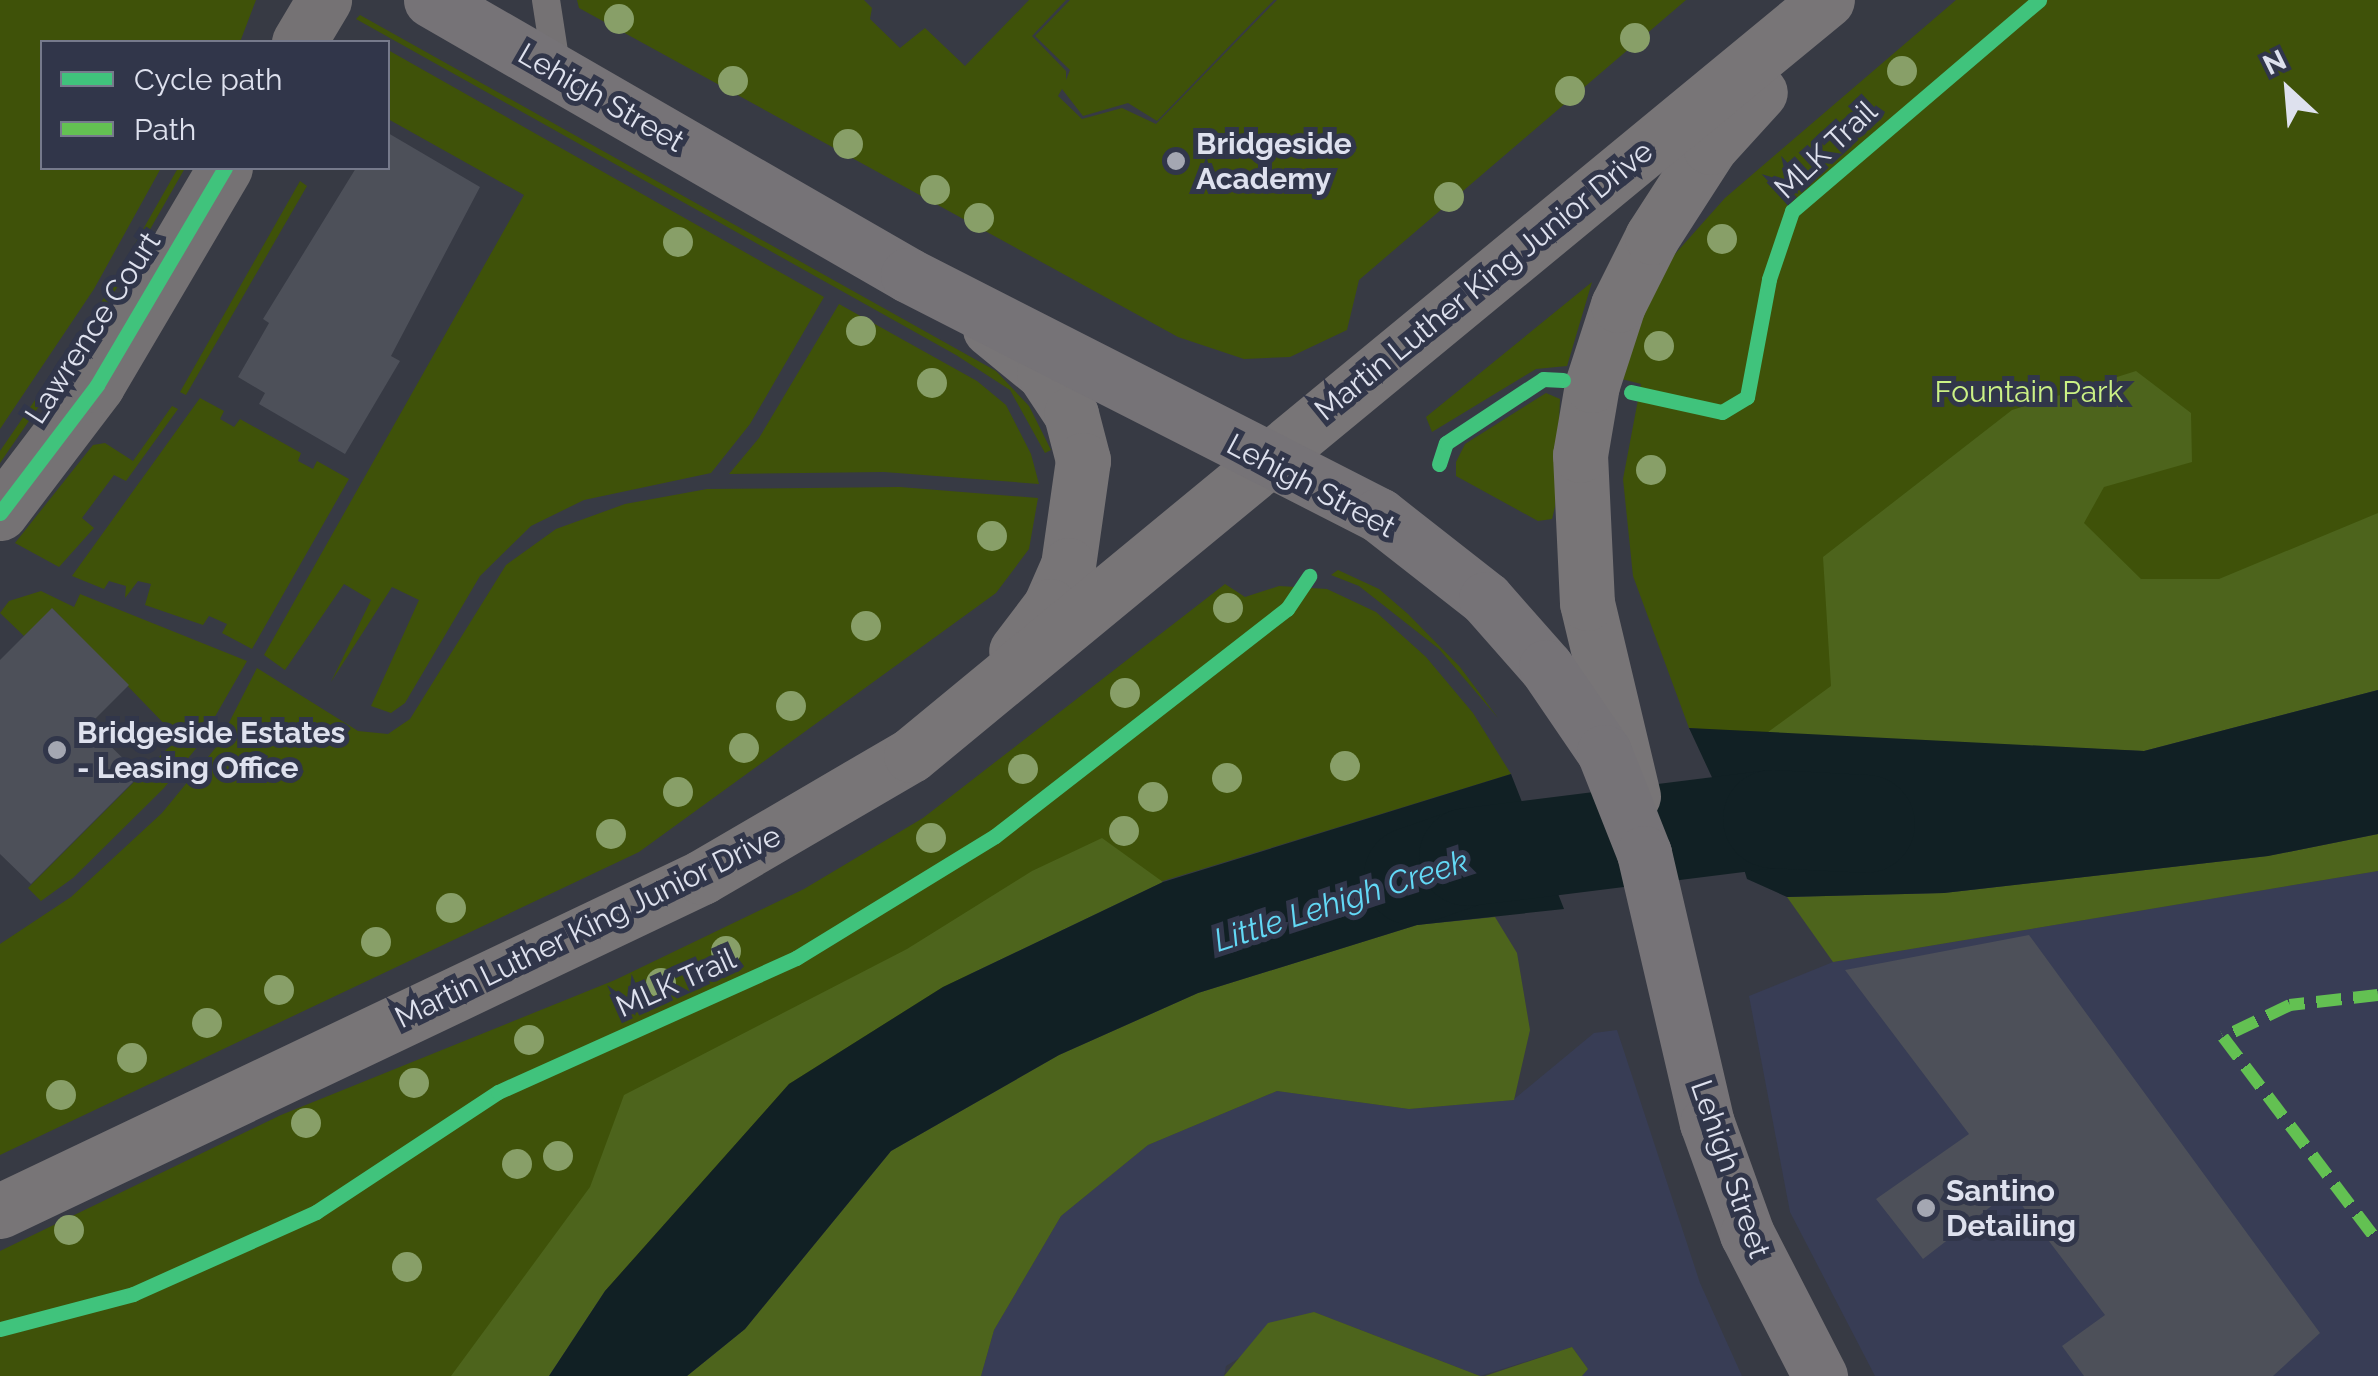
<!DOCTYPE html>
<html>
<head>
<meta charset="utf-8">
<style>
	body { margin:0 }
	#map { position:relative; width:2378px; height:1376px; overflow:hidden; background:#373a44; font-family:Raleway,sans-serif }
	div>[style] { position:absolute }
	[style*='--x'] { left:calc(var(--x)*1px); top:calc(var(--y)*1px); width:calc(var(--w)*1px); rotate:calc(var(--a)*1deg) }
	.built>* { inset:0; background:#383d55 }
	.green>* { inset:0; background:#3f5209 }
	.forest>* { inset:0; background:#4d641c }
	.water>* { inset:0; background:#112024 }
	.river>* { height:98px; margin:-49px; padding:0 49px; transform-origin:49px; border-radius:49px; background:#112024 }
	.building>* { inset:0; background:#4d5059 }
	.service>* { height:28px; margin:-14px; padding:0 14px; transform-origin:14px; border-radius:14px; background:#757274 }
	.minor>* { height:55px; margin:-27.5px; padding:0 27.5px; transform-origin:27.5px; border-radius:27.5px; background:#757274 }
	.secondary>* { height:55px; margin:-27.5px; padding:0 27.5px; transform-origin:27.5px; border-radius:27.5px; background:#787577 }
	.primary>* { height:55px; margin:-27.5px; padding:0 27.5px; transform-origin:27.5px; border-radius:27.5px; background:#767377 }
	.quiet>* { height:12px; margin-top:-6px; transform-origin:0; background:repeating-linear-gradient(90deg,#63c152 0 25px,transparent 0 37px) }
	.cycleway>* { height:15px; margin:-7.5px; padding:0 7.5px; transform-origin:7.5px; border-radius:7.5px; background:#40c37c }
	.trees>* { width:30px; height:30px; margin:-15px; border-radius:50%; background:#889f68 }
	.dots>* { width:28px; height:28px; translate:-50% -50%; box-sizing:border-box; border:5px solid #31364a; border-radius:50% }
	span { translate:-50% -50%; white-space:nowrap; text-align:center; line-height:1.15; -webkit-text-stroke:10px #31364a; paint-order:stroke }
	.street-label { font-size:30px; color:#dee1ee }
	.poi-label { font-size:30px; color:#dee1ee; font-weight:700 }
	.left { translate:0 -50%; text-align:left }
	.park-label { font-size:30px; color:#cbf185 }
	.water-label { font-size:32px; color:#63d9f6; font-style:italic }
	.legend { position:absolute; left:40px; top:40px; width:350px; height:130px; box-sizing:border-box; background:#31364a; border:2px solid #767a8c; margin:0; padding:12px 18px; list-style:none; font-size:30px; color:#dee1ee }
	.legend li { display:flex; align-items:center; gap:20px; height:50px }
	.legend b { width:50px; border:2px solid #767a8c }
	.north { position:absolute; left:2238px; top:40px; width:100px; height:100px; -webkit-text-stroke:8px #31364a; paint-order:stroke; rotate:334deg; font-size:28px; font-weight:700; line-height:40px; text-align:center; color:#dee1ee }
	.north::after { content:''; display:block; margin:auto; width:35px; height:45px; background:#dee1ee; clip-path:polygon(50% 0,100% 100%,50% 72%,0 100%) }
</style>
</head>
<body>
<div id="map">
	<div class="built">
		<i style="clip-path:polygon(2378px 871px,2378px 1376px,1875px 1376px,1790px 1212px,1749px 996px,1833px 962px)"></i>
		<i style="clip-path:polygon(1617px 1030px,1700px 1283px,1742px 1376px,1582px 1376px,1588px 1369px,1572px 1347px,1480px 1376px,1314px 1312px,1226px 1366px,1224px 1376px,981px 1376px,994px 1330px,1061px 1216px,1148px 1145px,1277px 1091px,1409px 1109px,1513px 1100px,1594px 1033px)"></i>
	</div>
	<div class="green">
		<i style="clip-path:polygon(0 0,256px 0,240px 42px,42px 42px,42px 168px,161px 168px,94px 289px,0 429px)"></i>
		<i style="clip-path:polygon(577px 0,864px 0,872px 8px,870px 19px,900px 48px,925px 28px,965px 66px,1029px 0,1066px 0,1032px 36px,1066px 71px,1066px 80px,1070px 70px,1035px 36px,1070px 0,1274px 0,1157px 121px,1128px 103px,1083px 116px,1062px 89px,1058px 96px,1082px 119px,1122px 108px,1156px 124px,1277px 0,1686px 0,1359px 280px,1347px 330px,1290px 357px,1244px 359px,1178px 337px,579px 8px)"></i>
		<i style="clip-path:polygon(1956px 0,2378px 0,2378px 660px,1764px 735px,1689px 728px,1633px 576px,1623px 479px,1641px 384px,1618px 378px,1640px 316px,1667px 263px,1725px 198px)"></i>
		<i style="clip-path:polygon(360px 15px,996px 371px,1029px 406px,1051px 450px,1045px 453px,1010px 390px,956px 355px,356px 19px)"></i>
		<i style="clip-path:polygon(388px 50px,824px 297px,750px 424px,711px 473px,584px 500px,531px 526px,480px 576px,405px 703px,391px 713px,371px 706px,419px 600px,392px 587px,331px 682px,371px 600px,344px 584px,285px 670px,264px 655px,524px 195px,388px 119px)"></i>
		<i style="clip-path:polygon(178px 168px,185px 168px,99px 319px,0 463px,0 451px,97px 310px)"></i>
		<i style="clip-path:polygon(300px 181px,307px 186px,186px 395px,180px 392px)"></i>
		<i style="clip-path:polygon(1592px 282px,1567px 366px,1536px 369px,1432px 432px,1426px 417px)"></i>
		<i style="clip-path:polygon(839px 304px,977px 381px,1006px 405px,1031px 454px,1039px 484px,884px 472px,729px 474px,759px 438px)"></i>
		<i style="clip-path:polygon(1546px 393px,1560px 399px,1555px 507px,1552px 519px,1538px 521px,1456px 476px,1456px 462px,1465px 444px)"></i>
		<i style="clip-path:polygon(200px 398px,224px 411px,220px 419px,234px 427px,240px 419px,301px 453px,298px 461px,313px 469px,317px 461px,349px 479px,252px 649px,222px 633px,227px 624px,209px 616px,203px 625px,145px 605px,151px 584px,138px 581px,125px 598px,126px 586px,109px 581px,104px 589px,72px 576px)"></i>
		<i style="clip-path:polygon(172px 406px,178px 409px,126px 481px,114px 475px,82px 518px,94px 528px,59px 567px,15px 543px,93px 445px,105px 443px,133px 461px)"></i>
		<i style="clip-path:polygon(900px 487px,1038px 498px,1029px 549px,996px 593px,639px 852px,0 1155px,0 944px,71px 897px,162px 813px,217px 746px,257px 668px,358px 731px,388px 734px,410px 719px,506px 565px,556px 529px,625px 504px,707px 489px)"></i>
		<i style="clip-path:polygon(1338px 570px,1379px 589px,1408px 614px,1460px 667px,1498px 718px,1439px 649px,1359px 586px,1331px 575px)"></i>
		<i style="clip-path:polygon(1225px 584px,1245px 597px,1279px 586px,1327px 589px,1376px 612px,1426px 657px,1473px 713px,1511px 774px,1029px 922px,507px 1376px,0 1376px,0 1251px,281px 1115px,615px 980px,804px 889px,923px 818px)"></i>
		<i style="clip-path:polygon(41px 591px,74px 607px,80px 594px,247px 661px,198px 746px,164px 788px,73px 878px,41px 901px,28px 888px,178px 738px,53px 609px,24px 636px,0 613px,9px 601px)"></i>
	</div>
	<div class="forest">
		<i style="clip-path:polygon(2136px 371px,2191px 413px,2192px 462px,2104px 487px,2084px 523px,2141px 579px,2219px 579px,2378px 513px,2378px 690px,2144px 751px,1764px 735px,1831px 686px,1823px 557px,2012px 410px)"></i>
		<i style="clip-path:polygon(2378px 834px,2378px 871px,1833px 962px,1787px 897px,1944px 893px,2268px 856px)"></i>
		<i style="clip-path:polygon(1102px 838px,1163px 882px,943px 987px,789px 1084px,605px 1291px,549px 1376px,451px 1376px,590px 1187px,624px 1095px,907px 949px,1032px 871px)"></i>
		<i style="clip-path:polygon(1495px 917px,1517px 953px,1530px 1030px,1514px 1100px,1409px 1109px,1277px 1091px,1148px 1145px,1061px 1216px,994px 1330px,981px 1376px,687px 1376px,745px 1329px,891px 1151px,1059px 1055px,1198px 993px,1417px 925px)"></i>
		<i style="clip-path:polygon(1314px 1312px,1480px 1376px,1224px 1376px,1268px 1323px)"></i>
		<i style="clip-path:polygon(1572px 1347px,1588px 1369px,1582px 1376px,1485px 1376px)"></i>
	</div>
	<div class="water">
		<i style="clip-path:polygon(2378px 690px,2378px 834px,2268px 856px,1944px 893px,1787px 897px,1747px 879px,1723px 801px,1689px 728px,2144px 751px)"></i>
		<i style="clip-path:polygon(1511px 774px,1564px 909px,1417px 925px,1198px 993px,1059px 1055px,891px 1151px,745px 1329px,687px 1376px,549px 1376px,605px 1291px,789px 1084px,943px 987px,1163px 882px)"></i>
	</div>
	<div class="river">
		<i style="--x:1413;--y:876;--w:58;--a:-19.1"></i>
		<i style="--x:1468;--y:857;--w:306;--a:-7.1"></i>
		<i style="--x:1772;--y:819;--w:94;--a:3"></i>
	</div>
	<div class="building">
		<i style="clip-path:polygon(388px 133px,480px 187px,391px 356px,400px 361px,345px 454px,259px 404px,265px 393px,238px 377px,269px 323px,263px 319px,356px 168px,388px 168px)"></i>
		<i style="clip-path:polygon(52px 608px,129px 685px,89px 725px,140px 775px,31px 884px,0 854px,0 660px)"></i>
		<i style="clip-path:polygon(2029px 935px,2320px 1333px,2273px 1376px,2084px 1376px,2062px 1346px,2105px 1315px,2011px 1191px,1923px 1259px,1876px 1199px,1969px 1134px,1845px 970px)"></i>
	</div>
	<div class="service">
		<i style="--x:546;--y:0;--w:72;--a:81.2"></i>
	</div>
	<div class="minor">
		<i style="--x:299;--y:42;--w:49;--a:-59.2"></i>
		<i style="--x:0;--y:513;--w:161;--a:-52.8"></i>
		<i style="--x:97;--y:385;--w:252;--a:-59.5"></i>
	</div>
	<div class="secondary">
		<i style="--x:990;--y:329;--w:70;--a:39.2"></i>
		<i style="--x:1044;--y:373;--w:49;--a:56.6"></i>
		<i style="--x:1071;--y:414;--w:48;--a:75.4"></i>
		<i style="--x:1083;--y:460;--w:106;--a:98.1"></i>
		<i style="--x:1068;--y:565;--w:45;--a:113.7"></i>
		<i style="--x:1050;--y:606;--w:56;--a:127.1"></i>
		<i style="--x:1633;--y:796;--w:198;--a:-103.4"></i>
		<i style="--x:1587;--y:603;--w:148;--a:-92.7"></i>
		<i style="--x:1580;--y:455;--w:71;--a:-80.3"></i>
		<i style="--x:1592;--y:385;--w:84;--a:-72"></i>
		<i style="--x:1618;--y:305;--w:76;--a:-63.4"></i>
		<i style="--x:1652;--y:237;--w:107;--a:-57.2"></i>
		<i style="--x:1710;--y:147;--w:74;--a:-47.7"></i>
		<i style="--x:0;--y:1211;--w:777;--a:-25.44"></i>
		<i style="--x:702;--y:877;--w:242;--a:-30.3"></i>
		<i style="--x:911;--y:755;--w:1187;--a:-39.5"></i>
	</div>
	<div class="primary">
		<i style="--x:431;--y:0;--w:551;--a:29.96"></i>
		<i style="--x:908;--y:275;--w:529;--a:27"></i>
		<i style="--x:1379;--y:515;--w:136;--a:38.1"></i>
		<i style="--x:1486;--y:599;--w:91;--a:48.6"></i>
		<i style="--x:1546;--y:667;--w:103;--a:55.7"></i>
		<i style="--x:1604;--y:752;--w:109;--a:68.4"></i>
		<i style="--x:1644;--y:853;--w:277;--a:76.9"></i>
		<i style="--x:1707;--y:1123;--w:118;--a:70.2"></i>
		<i style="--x:1747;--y:1234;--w:160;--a:62.8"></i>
	</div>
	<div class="quiet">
		<i style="--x:2378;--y:995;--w:89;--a:173.5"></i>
		<i style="--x:2290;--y:1005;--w:74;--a:154.5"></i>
		<i style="--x:2223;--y:1037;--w:257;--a:52.9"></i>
	</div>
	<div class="cycleway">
		<i style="--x:1631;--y:392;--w:93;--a:12.4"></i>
		<i style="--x:1722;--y:412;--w:29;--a:-31"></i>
		<i style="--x:1747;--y:397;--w:120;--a:-79.4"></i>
		<i style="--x:1769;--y:279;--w:72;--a:-71.3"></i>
		<i style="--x:1792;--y:211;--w:325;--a:-40.5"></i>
		<i style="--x:1439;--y:464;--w:22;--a:-72"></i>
		<i style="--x:1446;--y:443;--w:116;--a:-33.4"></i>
		<i style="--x:1543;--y:379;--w:20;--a:3"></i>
		<i style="--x:0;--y:513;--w:161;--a:-52.8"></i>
		<i style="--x:97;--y:385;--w:252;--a:-59.5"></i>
		<i style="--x:0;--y:1329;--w:138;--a:-14.7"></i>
		<i style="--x:133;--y:1294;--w:201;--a:-24.1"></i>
		<i style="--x:316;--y:1212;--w:218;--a:-33.4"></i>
		<i style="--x:498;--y:1092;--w:327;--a:-24.2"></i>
		<i style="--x:796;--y:958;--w:233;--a:-31.5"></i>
		<i style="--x:995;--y:836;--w:370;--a:-37.9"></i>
		<i style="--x:1287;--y:609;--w:40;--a:-56"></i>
	</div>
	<div class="trees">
		<i style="left:619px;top:19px"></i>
		<i style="left:1635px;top:38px"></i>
		<i style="left:1902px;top:71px"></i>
		<i style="left:733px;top:81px"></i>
		<i style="left:1570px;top:91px"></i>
		<i style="left:848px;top:144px"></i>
		<i style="left:935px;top:190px"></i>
		<i style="left:1449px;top:197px"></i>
		<i style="left:979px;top:218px"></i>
		<i style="left:1722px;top:239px"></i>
		<i style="left:678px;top:242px"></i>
		<i style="left:861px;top:331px"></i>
		<i style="left:1659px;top:346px"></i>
		<i style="left:932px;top:383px"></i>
		<i style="left:1651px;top:470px"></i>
		<i style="left:992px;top:536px"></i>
		<i style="left:1228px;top:608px"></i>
		<i style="left:866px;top:626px"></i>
		<i style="left:1125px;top:693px"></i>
		<i style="left:791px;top:706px"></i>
		<i style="left:744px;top:748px"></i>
		<i style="left:1345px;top:766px"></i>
		<i style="left:1023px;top:769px"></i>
		<i style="left:1227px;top:778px"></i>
		<i style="left:678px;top:792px"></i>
		<i style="left:1153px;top:797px"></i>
		<i style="left:1124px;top:831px"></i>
		<i style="left:611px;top:834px"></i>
		<i style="left:931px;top:838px"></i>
		<i style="left:451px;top:908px"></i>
		<i style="left:376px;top:942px"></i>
		<i style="left:726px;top:951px"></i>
		<i style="left:661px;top:983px"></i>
		<i style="left:279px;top:990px"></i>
		<i style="left:207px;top:1023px"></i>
		<i style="left:529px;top:1040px"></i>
		<i style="left:132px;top:1058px"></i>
		<i style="left:414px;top:1083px"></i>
		<i style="left:61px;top:1095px"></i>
		<i style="left:306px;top:1123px"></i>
		<i style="left:558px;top:1156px"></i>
		<i style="left:517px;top:1164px"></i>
		<i style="left:69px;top:1230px"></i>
		<i style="left:407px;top:1267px"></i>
	</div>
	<div class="dots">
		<i style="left:1176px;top:161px;background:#a4a7b2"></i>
		<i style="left:57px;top:750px;background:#a4a7b2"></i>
		<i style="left:1926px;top:1208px;background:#a4a7b2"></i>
	</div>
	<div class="street-label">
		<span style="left:601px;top:98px;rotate:30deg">Lehigh Street</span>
		<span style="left:1826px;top:150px;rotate:-43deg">MLK Trail</span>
		<span style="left:1484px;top:281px;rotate:-39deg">Martin Luther King Junior Drive</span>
		<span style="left:93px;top:328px;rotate:-57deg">Lawrence Court</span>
		<span style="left:1311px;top:486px;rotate:28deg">Lehigh Street</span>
		<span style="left:588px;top:927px;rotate:-26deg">Martin Luther King Junior Drive</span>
		<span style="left:676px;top:983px;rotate:-24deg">MLK Trail</span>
		<span style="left:1730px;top:1169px;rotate:71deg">Lehigh Street</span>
	</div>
	<div class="poi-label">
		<span class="left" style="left:1196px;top:161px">Bridgeside<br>Academy</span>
		<span class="left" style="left:77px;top:750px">Bridgeside Estates<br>- Leasing Office</span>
		<span class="left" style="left:1946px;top:1208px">Santino<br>Detailing</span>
	</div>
	<div class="park-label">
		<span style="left:2029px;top:392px">Fountain Park</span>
	</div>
	<div class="water-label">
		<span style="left:1341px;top:901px;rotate:-18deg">Little Lehigh Creek</span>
	</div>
	<ul class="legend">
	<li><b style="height:12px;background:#40c37c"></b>Cycle path</li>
	<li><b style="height:12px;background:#63c152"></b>Path</li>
	</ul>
	<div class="north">N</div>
</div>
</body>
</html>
